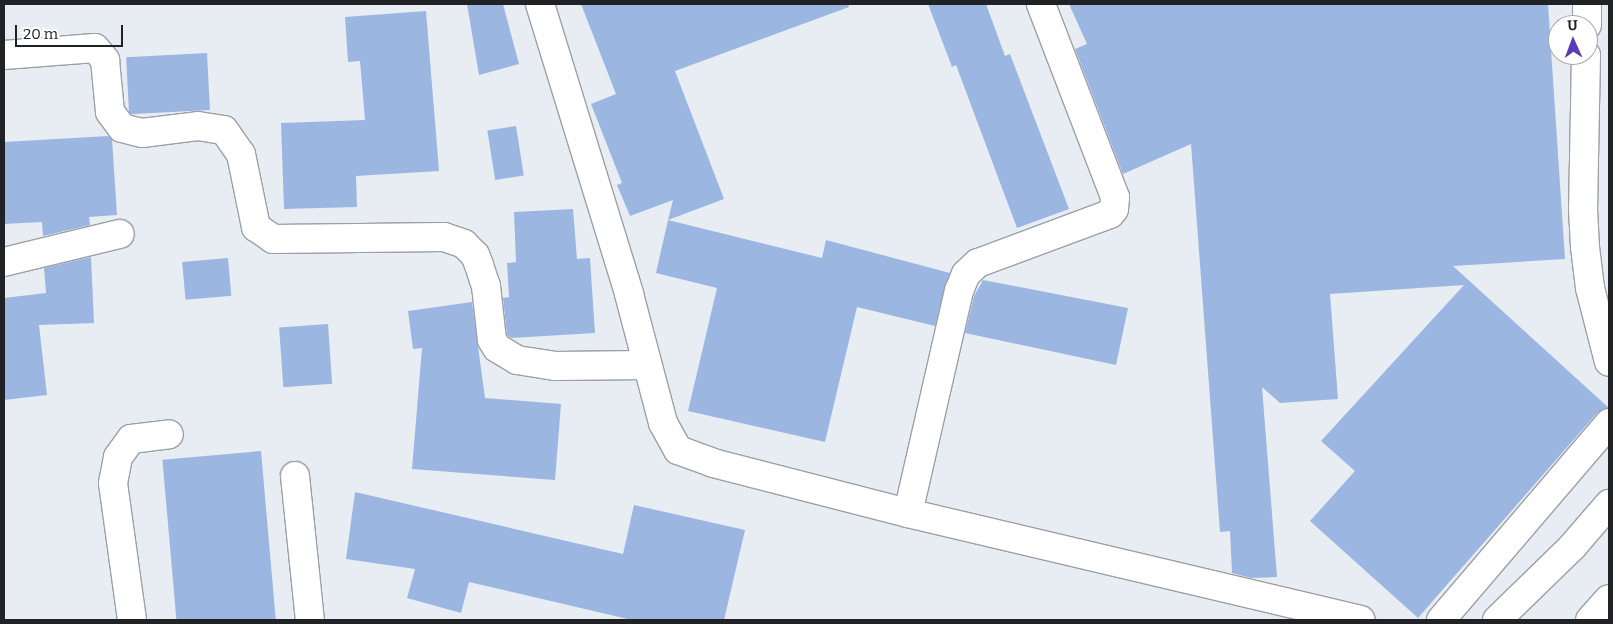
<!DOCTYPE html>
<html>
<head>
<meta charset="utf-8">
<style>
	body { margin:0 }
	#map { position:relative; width:1613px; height:624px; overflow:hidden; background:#e8edf4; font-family:Bitter,serif }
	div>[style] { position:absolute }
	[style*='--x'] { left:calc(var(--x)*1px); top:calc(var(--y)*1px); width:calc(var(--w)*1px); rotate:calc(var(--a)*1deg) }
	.building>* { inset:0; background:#9cb6e2; transform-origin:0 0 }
	.roads { filter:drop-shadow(1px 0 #9ca0a6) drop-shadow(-1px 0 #9ca0a6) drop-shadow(0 1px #9ca0a6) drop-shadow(0 -1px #9ca0a6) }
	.minor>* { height:28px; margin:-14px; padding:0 14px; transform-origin:14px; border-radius:14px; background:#fff }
	.trunk>* { height:28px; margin:-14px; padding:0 14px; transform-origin:14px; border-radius:14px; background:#fff }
	span { translate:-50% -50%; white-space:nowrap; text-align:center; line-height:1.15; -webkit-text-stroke:4px #fff; paint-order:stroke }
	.frame { position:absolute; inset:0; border:5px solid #202225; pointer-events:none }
	.north { position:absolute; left:1548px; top:15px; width:50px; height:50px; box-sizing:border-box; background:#fff; border:1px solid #a6a7a8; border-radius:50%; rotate:358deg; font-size:14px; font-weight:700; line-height:20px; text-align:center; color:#202225 }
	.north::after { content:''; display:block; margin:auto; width:18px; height:22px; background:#5d3ab2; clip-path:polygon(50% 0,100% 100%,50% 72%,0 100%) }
	.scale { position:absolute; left:15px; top:25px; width:108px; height:22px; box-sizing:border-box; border:2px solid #202225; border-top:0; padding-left:6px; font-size:15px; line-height:18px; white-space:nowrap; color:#202225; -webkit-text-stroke:4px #fff; paint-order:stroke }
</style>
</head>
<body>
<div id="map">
	<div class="building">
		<i style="clip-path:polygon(467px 4px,503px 4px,519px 64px,479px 75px)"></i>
		<i style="clip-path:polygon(581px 4px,848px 4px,849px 7px,675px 71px,724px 199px,668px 220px,673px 200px,630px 216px,617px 185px,622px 183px,591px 104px,616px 94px)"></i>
		<i style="clip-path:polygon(928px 4px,986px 4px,1005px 56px,1010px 54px,1069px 209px,1017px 228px,956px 65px,952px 67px)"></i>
		<i style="clip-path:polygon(1069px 4px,1548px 4px,1565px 259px,1453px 266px,1609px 408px,1597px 413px,1418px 618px,1310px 521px,1355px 471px,1321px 441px,1464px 285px,1330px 294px,1338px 399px,1280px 403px,1262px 387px,1277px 577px,1251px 578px,1232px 573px,1230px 531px,1220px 532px,1191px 144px,1123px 174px,1075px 49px,1087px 44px)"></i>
		<i style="clip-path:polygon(426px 11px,439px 171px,356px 176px,357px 207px,284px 209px,281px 123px,365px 120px,360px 61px,348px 62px,345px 17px)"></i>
		<i style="left:207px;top:53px;width:57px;height:81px;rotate:87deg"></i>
		<i style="left:516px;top:126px;width:50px;height:29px;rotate:81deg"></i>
		<i style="clip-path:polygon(108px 136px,112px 139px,117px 215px,89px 217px,90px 225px,43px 236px,42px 222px,4px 224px,4px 142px)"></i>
		<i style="clip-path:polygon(573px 209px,577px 259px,590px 258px,595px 333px,511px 338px,507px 335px,503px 298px,509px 297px,507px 263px,516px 262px,514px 212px)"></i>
		<i style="clip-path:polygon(668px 220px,822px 258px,826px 240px,950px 273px,935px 326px,857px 307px,825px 442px,688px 411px,717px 288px,656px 273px)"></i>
		<i style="clip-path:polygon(91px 257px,94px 323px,39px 325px,47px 395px,4px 400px,4px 298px,46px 293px,44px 268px)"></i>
		<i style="left:228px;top:258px;width:38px;height:46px;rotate:85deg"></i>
		<i style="clip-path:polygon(983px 280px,1128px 308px,1116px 365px,965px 333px,974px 296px)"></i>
		<i style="clip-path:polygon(472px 302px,485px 398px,561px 404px,555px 480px,412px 469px,422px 348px,413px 349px,408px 311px)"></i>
		<i style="left:328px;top:324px;width:60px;height:49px;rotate:86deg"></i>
		<i style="left:261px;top:451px;width:170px;height:99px;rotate:85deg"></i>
		<i style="clip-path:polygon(355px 492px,623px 554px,634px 505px,745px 530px,724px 620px,632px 620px,469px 582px,461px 613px,407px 598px,415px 569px,346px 559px)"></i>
	</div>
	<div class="roads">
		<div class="minor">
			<i style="--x:540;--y:4;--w:303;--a:72.9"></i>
			<i style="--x:629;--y:294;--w:133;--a:75.2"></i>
			<i style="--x:663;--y:423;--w:31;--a:61"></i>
			<i style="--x:678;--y:450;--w:37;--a:20"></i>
			<i style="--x:713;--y:463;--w:201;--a:14.4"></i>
			<i style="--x:908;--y:513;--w:465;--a:13.3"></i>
			<i style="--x:1587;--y:25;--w:21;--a:-90"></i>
			<i style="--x:4;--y:55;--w:91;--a:-4.4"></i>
			<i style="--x:95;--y:48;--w:16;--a:50"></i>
			<i style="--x:105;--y:60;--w:52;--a:84.5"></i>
			<i style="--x:110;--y:112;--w:20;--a:53"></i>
			<i style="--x:122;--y:128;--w:21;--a:14"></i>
			<i style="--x:142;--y:133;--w:56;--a:-7.1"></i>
			<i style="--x:198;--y:126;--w:26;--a:9"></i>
			<i style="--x:224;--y:130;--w:29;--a:55"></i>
			<i style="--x:241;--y:154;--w:75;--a:78.4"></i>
			<i style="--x:256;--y:227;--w:21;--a:35"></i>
			<i style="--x:273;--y:239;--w:171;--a:-0.7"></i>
			<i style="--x:444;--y:237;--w:21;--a:19"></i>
			<i style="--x:464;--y:244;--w:16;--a:45"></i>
			<i style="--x:475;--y:255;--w:11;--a:68"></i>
			<i style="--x:479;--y:265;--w:22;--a:72"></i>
			<i style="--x:486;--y:286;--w:54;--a:83.7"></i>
			<i style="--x:492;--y:340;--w:9;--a:58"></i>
			<i style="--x:497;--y:348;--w:23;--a:31"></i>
			<i style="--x:517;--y:360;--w:38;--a:9"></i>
			<i style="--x:555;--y:366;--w:91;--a:-0.6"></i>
			<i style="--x:1586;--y:55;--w:154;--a:91.1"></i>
			<i style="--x:1583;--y:209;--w:38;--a:87"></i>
			<i style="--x:1585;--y:247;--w:41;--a:83"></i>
			<i style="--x:1590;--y:288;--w:76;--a:75.6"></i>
			<i style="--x:4;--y:262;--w:119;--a:-13.6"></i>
			<i style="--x:295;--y:476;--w:145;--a:84.1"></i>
			<i style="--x:908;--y:513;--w:228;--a:-77.1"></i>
			<i style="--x:959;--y:291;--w:18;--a:-68"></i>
			<i style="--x:966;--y:274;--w:16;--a:-43"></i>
			<i style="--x:978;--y:263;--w:141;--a:-20.4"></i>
			<i style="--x:1110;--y:214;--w:6;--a:-51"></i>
			<i style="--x:1114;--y:209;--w:12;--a:-85"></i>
			<i style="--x:1115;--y:197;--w:207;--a:-111"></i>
			<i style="--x:132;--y:620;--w:138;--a:-97.9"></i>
			<i style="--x:113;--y:483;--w:26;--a:-79"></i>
			<i style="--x:118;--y:457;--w:22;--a:-54"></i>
			<i style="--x:131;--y:439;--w:38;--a:-7"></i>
			<i style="--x:1441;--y:620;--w:259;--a:-49.5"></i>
		</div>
		<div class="trunk">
			<i style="--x:1497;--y:620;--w:105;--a:-44.2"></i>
			<i style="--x:1572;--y:547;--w:57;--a:-49.3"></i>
			<i style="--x:1590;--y:620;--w:28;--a:-48"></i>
		</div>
	</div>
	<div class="frame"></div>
	<div class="north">U</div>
	<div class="scale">20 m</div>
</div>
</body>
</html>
